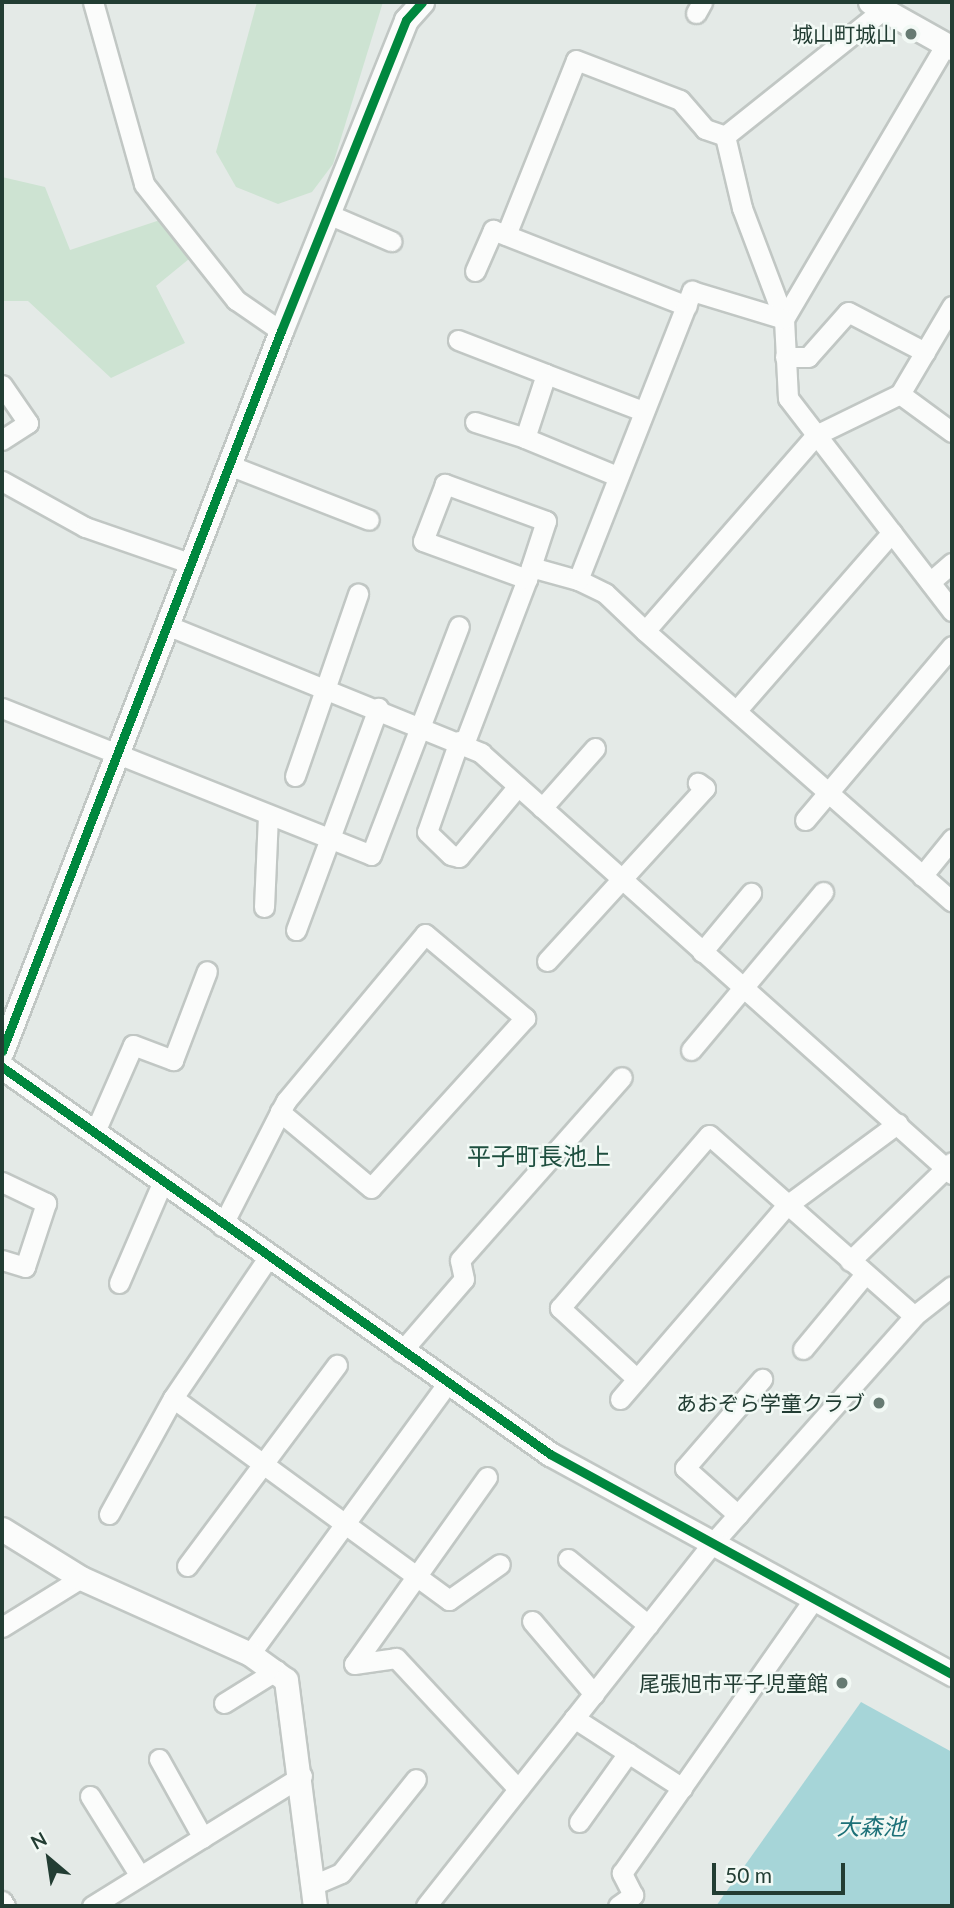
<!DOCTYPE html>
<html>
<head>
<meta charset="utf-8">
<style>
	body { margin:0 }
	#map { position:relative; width:954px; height:1908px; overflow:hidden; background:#e4eae7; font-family:Lato,"Noto Sans JP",sans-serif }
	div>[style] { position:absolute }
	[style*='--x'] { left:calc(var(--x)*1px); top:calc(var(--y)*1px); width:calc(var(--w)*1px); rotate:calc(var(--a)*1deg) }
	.green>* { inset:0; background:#cde3d2 }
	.water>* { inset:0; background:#a6d5d8 }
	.roads { filter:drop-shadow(2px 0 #c1c7c4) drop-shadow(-2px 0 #c1c7c4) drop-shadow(0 2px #c1c7c4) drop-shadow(0 -2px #c1c7c4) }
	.minor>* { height:19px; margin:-9.5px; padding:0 9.5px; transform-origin:9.5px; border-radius:9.5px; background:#fbfcfb }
	.tertiary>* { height:23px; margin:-11.5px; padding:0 11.5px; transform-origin:11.5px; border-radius:11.5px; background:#fbfcfb }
	.cycleway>* { height:9px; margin:-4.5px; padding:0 4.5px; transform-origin:4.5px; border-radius:4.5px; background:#00873e }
	.dots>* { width:19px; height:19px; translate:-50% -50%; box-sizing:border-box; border:4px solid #f2f9f5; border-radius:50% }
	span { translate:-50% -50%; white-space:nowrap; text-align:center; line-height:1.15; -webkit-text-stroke:5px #f2f9f5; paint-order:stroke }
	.poi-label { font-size:21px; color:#223d33 }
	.right { translate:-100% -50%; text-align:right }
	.water-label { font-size:23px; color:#1d7178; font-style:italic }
	.quarter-label { font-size:24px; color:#1e4f3f }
	.frame { position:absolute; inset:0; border:4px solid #223d33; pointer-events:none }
	.north { position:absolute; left:14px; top:1824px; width:70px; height:70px; -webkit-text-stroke:5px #f2f9f5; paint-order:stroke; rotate:331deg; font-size:19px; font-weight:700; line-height:28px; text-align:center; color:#223d33 }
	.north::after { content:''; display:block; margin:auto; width:24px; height:32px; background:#223d33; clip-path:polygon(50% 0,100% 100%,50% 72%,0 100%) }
	.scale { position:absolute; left:712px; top:1863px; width:133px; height:32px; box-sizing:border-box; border:4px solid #223d33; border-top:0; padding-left:9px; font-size:21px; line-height:24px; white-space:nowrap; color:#223d33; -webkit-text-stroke:5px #f2f9f5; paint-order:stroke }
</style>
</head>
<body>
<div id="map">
	<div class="green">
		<i style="clip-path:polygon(257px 2px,383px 2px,333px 164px,312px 192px,278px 204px,236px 187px,216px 152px)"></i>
		<i style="clip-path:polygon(2px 177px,45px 187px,70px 250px,163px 219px,189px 259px,156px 286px,185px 343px,111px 378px,28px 301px,2px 301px)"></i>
	</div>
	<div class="water">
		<i style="clip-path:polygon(861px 1702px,952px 1752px,952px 1906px,716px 1906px)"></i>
	</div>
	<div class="roads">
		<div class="minor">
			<i style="--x:93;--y:2;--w:189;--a:74.3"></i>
			<i style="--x:144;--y:184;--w:148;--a:51.6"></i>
			<i style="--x:236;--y:300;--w:55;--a:34.6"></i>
			<i style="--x:696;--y:13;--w:13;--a:-61"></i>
			<i style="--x:725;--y:136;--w:74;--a:76.7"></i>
			<i style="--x:742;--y:208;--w:119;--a:69.3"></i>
			<i style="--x:784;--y:319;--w:79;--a:87.1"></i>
			<i style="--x:788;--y:398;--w:269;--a:52.4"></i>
			<i style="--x:725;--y:136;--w:202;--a:-38.6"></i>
			<i style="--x:328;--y:214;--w:69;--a:23.2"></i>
			<i style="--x:506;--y:235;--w:188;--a:-68.2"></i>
			<i style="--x:576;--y:60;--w:111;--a:21"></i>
			<i style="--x:680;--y:100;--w:38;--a:49"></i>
			<i style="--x:705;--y:129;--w:21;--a:19"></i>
			<i style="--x:475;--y:271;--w:45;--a:-66.3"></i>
			<i style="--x:493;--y:230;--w:208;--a:21.4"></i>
			<i style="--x:952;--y:306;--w:102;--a:120.6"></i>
			<i style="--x:900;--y:394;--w:93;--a:154"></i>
			<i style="--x:816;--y:435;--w:260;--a:131.1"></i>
			<i style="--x:645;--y:631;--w:409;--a:41.4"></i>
			<i style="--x:784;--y:319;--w:319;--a:-59.5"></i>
			<i style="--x:458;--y:340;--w:94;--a:21.1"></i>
			<i style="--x:785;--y:357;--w:23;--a:0"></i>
			<i style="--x:808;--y:357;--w:60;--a:-48.4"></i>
			<i style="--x:848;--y:312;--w:87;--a:27.5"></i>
			<i style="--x:2;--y:385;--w:46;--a:55.6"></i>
			<i style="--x:28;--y:423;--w:31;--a:147"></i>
			<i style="--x:900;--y:394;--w:64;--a:36.2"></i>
			<i style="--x:475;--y:422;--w:52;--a:17.7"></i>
			<i style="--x:229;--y:465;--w:150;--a:21.4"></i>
			<i style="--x:617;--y:476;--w:100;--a:-157.6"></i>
			<i style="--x:525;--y:438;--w:67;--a:-71.8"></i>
			<i style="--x:546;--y:374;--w:104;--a:20.9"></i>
			<i style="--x:2;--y:481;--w:95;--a:29"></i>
			<i style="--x:85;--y:527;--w:113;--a:19.1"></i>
			<i style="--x:531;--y:567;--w:49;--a:15.5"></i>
			<i style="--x:930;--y:582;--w:29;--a:-41"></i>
			<i style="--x:169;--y:626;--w:337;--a:22.1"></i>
			<i style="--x:481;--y:753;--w:632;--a:41.79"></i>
			<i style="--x:645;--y:631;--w:55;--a:-136.5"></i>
			<i style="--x:605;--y:593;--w:30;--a:-154"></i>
			<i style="--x:578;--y:580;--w:311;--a:-68.5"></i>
			<i style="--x:692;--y:291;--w:96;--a:16.9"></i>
			<i style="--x:2;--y:708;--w:397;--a:21.7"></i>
			<i style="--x:371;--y:855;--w:245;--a:-69"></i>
			<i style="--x:736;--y:711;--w:237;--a:-48.9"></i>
			<i style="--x:459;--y:741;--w:96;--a:109.4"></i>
			<i style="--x:427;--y:832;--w:33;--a:44"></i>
			<i style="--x:451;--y:855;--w:8;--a:14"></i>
			<i style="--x:459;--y:857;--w:92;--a:-50.3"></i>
			<i style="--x:464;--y:744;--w:177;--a:-69.1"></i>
			<i style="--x:527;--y:579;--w:61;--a:-71.9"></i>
			<i style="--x:546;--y:521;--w:108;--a:-159.9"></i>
			<i style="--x:445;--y:484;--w:61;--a:111.1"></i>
			<i style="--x:423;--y:541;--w:111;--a:20.1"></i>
			<i style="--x:295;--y:776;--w:193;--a:-70.9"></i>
			<i style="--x:542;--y:808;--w:80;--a:-48.5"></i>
			<i style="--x:805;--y:820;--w:228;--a:-49.8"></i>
			<i style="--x:922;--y:876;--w:48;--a:-51"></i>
			<i style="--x:264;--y:907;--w:91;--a:-87.5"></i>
			<i style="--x:296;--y:930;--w:237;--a:-69.7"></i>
			<i style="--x:702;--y:952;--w:77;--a:-50.3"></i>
			<i style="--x:547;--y:961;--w:234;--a:-47.6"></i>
			<i style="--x:705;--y:788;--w:9;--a:-144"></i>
			<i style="--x:691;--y:1050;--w:206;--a:-50.1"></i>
			<i style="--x:94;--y:1134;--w:97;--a:-66.3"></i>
			<i style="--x:133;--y:1045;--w:43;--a:20.6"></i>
			<i style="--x:173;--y:1060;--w:95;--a:-69.1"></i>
			<i style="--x:2;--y:1182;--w:49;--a:25.5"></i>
			<i style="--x:46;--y:1203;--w:67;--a:108.2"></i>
			<i style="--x:25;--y:1267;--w:24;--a:-163"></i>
			<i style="--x:222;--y:1226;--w:128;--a:-63"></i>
			<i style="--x:280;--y:1112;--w:13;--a:-61"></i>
			<i style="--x:286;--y:1101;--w:217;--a:-50.2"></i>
			<i style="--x:425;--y:934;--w:131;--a:40"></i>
			<i style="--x:525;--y:1018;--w:229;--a:132.2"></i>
			<i style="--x:371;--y:1188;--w:119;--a:-140.1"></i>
			<i style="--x:850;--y:1261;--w:142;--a:-44.1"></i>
			<i style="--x:119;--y:1283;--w:109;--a:-66.7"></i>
			<i style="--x:803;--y:1349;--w:97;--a:-50.4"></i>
			<i style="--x:401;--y:1352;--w:96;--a:-49.2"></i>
			<i style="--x:464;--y:1279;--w:19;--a:-102"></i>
			<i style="--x:460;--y:1260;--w:244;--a:-48.5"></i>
			<i style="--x:637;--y:1379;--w:105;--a:-137.3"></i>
			<i style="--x:560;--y:1308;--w:228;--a:-49.3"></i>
			<i style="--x:709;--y:1135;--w:273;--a:41.4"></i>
			<i style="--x:173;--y:1398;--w:342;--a:36.2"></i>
			<i style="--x:449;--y:1600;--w:62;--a:-35.2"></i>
			<i style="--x:620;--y:1399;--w:255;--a:-49.3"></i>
			<i style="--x:786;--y:1206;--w:139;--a:-36.5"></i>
			<i style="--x:487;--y:1477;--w:229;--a:125.4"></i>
			<i style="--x:354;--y:1664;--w:42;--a:-8.1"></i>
			<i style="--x:396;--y:1658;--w:179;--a:47"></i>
			<i style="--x:109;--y:1514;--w:132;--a:-61.1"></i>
			<i style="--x:173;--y:1398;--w:168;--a:-55.9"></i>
			<i style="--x:738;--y:1515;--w:71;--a:-138.4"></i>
			<i style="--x:685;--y:1468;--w:118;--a:-49.1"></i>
			<i style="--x:568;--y:1559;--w:104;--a:39.5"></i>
			<i style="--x:187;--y:1566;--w:251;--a:-53.3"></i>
			<i style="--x:532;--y:1621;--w:96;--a:49.7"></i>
			<i style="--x:2;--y:1627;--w:93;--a:-31.8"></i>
			<i style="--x:250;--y:1654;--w:336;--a:-53.9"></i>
			<i style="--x:224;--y:1703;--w:62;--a:-31.9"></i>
			<i style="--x:574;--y:1718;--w:129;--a:32.9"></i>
			<i style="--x:159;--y:1759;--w:90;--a:60.9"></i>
			<i style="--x:90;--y:1796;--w:94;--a:58"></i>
			<i style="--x:579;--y:1822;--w:85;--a:-54.6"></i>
			<i style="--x:313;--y:1885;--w:30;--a:-23"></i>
			<i style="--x:341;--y:1873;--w:120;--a:-51.4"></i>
			<i style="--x:2;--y:1901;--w:6;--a:59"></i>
			<i style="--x:92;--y:1906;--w:247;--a:-31.8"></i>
			<i style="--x:426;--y:1906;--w:460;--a:-51.7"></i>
			<i style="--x:711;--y:1545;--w:306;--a:-48.4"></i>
			<i style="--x:914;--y:1316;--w:48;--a:-38.3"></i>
			<i style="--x:618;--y:1906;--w:19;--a:-36"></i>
			<i style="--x:633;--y:1895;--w:25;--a:-117"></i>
			<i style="--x:622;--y:1873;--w:335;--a:-55"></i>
		</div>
		<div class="tertiary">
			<i style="--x:870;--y:2;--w:94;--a:29.3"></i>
			<i style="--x:2;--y:1051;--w:772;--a:-68.82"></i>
			<i style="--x:281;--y:331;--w:335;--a:-68.1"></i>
			<i style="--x:406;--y:20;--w:24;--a:-48"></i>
			<i style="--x:2;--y:1067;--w:671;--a:35.23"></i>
			<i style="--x:550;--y:1454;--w:458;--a:28.7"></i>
			<i style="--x:2;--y:1529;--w:93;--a:31.8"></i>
			<i style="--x:81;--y:1578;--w:185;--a:24.2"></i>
			<i style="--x:250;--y:1654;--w:44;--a:35.8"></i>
			<i style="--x:286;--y:1680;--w:228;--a:82.7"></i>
		</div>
	</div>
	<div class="cycleway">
		<i style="--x:2;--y:1051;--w:772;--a:-68.82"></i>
		<i style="--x:281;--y:331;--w:335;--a:-68.1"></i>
		<i style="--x:406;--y:20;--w:24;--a:-48"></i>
		<i style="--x:2;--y:1067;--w:671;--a:35.23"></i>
		<i style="--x:550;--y:1454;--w:458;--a:28.7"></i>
	</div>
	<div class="dots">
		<i style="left:911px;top:34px;background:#667a72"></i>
		<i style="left:879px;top:1403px;background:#667a72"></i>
		<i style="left:842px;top:1683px;background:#667a72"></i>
	</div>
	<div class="poi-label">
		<span class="right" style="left:897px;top:34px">城山町城山</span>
		<span class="right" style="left:865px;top:1403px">あおぞら学童クラブ</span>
		<span class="right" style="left:828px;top:1683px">尾張旭市平子児童館</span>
	</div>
	<div class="water-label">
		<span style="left:871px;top:1826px">大森池</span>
	</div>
	<div class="quarter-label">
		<span style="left:539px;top:1156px">平子町長池上</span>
	</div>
	<div class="frame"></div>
	<div class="north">N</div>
	<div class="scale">50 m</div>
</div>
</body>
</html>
